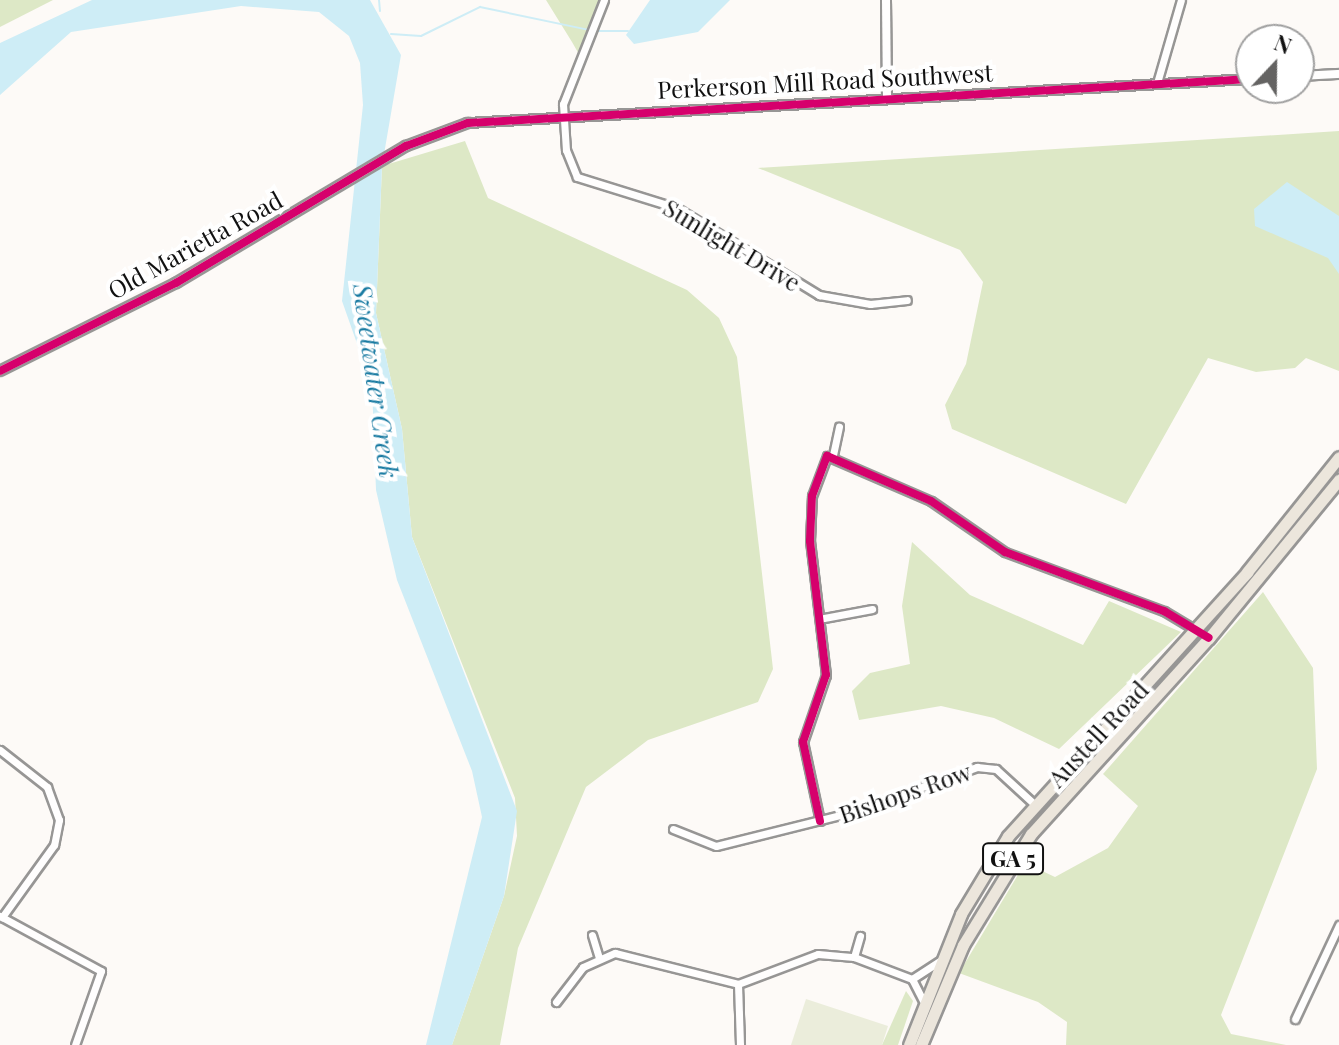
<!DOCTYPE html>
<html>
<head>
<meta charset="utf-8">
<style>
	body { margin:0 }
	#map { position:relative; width:1339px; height:1045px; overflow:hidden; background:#fdfaf7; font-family:"Playfair Display",serif }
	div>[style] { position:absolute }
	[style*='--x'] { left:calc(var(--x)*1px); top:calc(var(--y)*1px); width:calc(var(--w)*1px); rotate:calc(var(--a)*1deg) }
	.forest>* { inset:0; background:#dde8c6 }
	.cemetery>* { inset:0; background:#ebeddb }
	.water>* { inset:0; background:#ceedf6 }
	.stream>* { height:2px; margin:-1px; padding:0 1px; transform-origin:1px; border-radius:1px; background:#ceedf6 }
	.roads { filter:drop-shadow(2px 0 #979695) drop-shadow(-2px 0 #979695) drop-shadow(0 2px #979695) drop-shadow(0 -2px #979695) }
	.minor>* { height:7px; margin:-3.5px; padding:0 3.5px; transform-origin:3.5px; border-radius:3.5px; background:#fffefe }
	.tertiary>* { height:8px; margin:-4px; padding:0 4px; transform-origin:4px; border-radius:4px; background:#fffefe }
	.primary>* { height:11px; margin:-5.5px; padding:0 5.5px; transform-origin:5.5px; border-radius:5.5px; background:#ece6dc }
	.cycleway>* { height:8px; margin:-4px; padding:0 4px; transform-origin:4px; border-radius:4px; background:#d6006c }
	span { translate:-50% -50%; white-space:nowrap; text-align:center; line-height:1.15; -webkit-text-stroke:8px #fff; paint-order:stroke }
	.shield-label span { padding:2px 6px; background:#fff; border:2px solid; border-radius:6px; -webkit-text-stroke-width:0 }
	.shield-label { font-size:22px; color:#111; font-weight:700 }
	.street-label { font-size:24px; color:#111 }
	.water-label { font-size:26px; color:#1a7ba2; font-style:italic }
	.north { position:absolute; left:1235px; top:24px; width:80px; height:80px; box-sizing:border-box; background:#fff; border:2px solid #a0a0a0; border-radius:50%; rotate:22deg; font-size:22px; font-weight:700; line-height:32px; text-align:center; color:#111 }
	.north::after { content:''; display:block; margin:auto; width:28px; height:36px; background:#646362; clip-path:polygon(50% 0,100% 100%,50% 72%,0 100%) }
</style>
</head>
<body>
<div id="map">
	<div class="forest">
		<i style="clip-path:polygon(0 0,53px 0,0 27px)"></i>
		<i style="clip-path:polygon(546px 0,604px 0,580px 56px,572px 42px)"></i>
		<i style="clip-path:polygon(1339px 131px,1339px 371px,1306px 358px,1295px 368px,1256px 372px,1208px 358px,1126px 504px,952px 429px,945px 405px,966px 364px,983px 282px,960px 250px,758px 168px)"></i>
		<i style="clip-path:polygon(465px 141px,488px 198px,687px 290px,719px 318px,737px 357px,773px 669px,758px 702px,648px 740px,586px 787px,518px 948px,500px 1045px,452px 1045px,504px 896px,517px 836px,515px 798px,412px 537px,402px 429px,376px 313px,382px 166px)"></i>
		<i style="clip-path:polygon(912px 542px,970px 595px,1083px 645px,1109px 601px,1181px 632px,1059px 749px,994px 718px,941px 706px,859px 720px,852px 691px,870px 673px,910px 664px,902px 606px)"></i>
		<i style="clip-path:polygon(1263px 592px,1313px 668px,1317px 769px,1221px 1015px,1231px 1034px,1286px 1045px,1066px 1045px,1067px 1022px,1038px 1002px,959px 973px,1025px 863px,1055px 877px,1108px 848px,1138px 806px,1103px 774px)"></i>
		<i style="clip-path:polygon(906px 991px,913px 1001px,898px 1045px,882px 1045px)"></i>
	</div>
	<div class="cemetery">
		<i style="clip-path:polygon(806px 999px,888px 1026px,882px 1045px,791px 1045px)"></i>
	</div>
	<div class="water">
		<i style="clip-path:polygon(92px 0,370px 0,401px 55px,382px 166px,376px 313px,402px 429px,412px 537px,517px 811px,504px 896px,452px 1045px,426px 1045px,482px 817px,472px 771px,397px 580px,376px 490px,372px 386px,342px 301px,363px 105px,360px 63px,349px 36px,319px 12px,241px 6px,71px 32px,0 95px,0 43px)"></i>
		<i style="clip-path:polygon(650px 0,730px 0,698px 32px,634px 44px,626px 35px)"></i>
		<i style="clip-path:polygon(1287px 182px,1339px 216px,1339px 274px,1328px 258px,1255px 226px,1254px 209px)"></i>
	</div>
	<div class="stream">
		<i style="--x:379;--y:0;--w:11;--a:85"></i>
		<i style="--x:598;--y:31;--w:30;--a:0"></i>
		<i style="--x:391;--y:34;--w:30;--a:4"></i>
		<i style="--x:421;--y:36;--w:66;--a:-26.2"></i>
		<i style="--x:480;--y:7;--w:111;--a:11.9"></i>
	</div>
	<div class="roads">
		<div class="minor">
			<i style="--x:604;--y:0;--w:112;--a:111.5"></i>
			<i style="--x:563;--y:104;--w:46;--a:86.3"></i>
			<i style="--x:566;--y:150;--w:29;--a:68"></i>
			<i style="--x:577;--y:177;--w:105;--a:17.2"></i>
			<i style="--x:677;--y:208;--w:167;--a:31.5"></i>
			<i style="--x:819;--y:295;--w:52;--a:10"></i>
			<i style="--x:870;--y:304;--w:37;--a:-6"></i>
			<i style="--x:1157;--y:83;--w:86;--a:-73.9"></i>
			<i style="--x:833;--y:455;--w:29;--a:-78"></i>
			<i style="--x:824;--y:618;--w:49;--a:-10.6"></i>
			<i style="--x:0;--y:750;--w:60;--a:38.2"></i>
			<i style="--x:47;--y:787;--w:35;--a:70"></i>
			<i style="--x:59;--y:820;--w:25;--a:101"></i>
			<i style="--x:54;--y:845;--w:89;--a:125.8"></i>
			<i style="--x:820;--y:821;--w:81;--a:-102.1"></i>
			<i style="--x:803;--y:742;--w:71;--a:-71.1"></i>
			<i style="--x:826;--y:675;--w:135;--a:-96.8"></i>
			<i style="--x:810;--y:541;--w:45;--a:-87.5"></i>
			<i style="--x:812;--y:496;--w:43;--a:-69.4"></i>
			<i style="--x:827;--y:456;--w:113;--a:23.4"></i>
			<i style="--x:931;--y:501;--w:90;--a:34.6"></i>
			<i style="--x:1005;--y:552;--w:170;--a:20.4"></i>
			<i style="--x:1164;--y:611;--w:52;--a:31"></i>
			<i style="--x:673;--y:829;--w:46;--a:21.6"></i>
			<i style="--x:716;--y:846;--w:144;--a:-14"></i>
			<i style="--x:856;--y:811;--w:129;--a:-20"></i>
			<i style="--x:977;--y:767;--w:19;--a:6"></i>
			<i style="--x:996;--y:769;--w:52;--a:42.6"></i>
			<i style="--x:0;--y:916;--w:115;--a:28.6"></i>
			<i style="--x:101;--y:971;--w:78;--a:109.4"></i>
			<i style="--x:592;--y:935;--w:24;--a:73"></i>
			<i style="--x:854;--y:957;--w:22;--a:-74"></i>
			<i style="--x:912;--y:979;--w:27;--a:63"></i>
			<i style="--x:738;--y:984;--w:61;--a:88.1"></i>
			<i style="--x:556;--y:1002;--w:44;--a:-52.4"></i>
			<i style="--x:583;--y:967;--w:35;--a:-24"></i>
			<i style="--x:615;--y:953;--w:127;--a:14.1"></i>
			<i style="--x:738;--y:984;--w:85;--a:-20.6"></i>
			<i style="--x:818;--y:954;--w:36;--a:5"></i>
			<i style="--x:854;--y:957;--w:62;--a:20.8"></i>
			<i style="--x:912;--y:979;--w:33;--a:-33"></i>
			<i style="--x:1295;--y:1019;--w:104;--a:-64.9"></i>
		</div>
		<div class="tertiary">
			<i style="--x:886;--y:0;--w:98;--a:89.4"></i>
			<i style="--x:1299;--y:76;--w:40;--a:-2.9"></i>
			<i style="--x:0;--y:371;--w:197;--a:-26.6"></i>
			<i style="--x:176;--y:283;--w:268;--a:-30.8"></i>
			<i style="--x:406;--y:146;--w:66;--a:-20.4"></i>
			<i style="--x:468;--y:123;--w:784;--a:-3.22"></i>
		</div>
		<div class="primary">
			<i style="--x:909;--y:1045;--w:141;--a:-68.3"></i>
			<i style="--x:961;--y:914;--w:91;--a:-58.9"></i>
			<i style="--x:1008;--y:836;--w:356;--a:-47.8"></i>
			<i style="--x:1247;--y:572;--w:147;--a:-51.3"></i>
			<i style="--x:921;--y:1045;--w:108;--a:-67.2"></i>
			<i style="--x:963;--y:945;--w:130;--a:-58.5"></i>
			<i style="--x:1031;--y:834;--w:265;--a:-47.8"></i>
			<i style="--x:1209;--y:638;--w:205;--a:-50.6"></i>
		</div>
	</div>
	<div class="cycleway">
		<i style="--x:0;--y:371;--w:197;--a:-26.6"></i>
		<i style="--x:176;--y:283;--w:268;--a:-30.8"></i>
		<i style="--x:406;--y:146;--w:66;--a:-20.4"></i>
		<i style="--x:468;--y:123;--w:784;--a:-3.22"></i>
		<i style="--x:820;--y:821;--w:81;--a:-102.1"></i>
		<i style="--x:803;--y:742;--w:71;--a:-71.1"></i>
		<i style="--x:826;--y:675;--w:135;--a:-96.8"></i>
		<i style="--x:810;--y:541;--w:45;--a:-87.5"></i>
		<i style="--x:812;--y:496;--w:43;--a:-69.4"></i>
		<i style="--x:827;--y:456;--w:113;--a:23.4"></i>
		<i style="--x:931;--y:501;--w:90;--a:34.6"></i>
		<i style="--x:1005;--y:552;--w:170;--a:20.4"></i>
		<i style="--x:1164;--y:611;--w:52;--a:31"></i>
	</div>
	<div class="shield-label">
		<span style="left:1013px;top:859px">GA 5</span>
	</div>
	<div class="street-label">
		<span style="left:825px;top:81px;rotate:-3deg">Perkerson Mill Road Southwest</span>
		<span style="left:195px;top:245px;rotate:-29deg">Old Marietta Road</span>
		<span style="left:732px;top:245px;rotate:31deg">Sunlight Drive</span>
		<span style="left:1098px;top:734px;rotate:-47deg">Austell Road</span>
		<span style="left:905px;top:793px;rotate:-19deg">Bishops Row</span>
	</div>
	<div class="water-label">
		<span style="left:376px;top:381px;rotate:82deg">Sweetwater Creek</span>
	</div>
	<div class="north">N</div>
</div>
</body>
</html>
